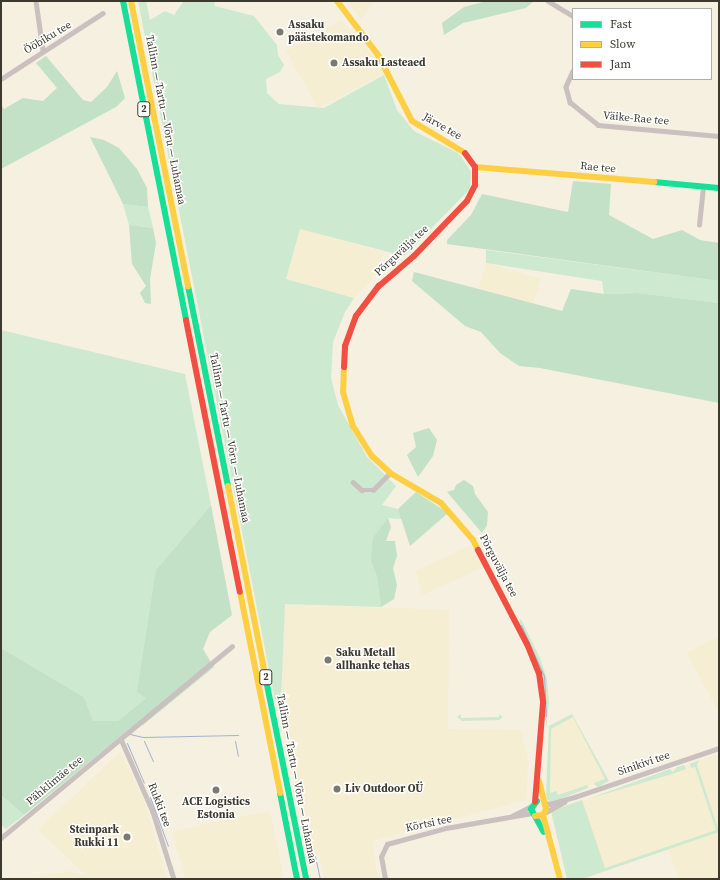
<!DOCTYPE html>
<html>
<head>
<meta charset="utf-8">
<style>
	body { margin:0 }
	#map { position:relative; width:720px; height:880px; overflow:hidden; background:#f5f0df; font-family:"Source Serif 4",serif }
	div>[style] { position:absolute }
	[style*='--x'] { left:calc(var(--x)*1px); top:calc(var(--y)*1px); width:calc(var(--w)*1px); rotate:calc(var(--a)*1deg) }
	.built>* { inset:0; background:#f6eed2; transform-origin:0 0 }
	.green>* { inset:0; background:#cde9cf }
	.forest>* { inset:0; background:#c2e1c6 }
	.stream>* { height:1px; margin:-0.5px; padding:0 0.5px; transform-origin:0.5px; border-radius:0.5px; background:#a2b3d1 }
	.street>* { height:4.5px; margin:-2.25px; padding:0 2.25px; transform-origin:2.25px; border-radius:2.25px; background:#cac0bf }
	.fast>* { height:6px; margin:-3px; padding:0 3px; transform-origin:3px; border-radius:3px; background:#16e098 }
	.slow>* { height:6px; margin:-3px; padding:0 3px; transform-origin:3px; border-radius:3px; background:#ffcf43 }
	.jam>* { height:6px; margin:-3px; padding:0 3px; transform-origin:3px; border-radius:3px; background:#f24e42 }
	.dots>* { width:11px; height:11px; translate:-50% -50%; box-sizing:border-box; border:2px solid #fff; border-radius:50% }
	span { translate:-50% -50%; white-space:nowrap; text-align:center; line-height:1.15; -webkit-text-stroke:3px #fff; paint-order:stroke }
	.shield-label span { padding:1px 3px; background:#fff; border:1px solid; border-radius:3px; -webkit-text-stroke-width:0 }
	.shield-label { font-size:10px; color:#3c392e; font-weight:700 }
	.poi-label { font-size:11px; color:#3c392e; font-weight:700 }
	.left { translate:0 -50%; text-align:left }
	.right { translate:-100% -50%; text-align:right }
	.street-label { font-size:11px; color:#3c392e }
	.frame { position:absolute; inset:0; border:2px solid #3c392e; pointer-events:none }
	.legend { position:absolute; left:572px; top:8px; width:140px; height:72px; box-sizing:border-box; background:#fff; border:1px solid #b1b0ab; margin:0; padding:5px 7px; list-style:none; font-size:12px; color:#3c392e }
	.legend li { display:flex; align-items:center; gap:8px; height:20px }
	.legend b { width:20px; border:1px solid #b1b0ab }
</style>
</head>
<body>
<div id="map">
	<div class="built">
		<i style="clip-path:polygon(346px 1px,371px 1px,373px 3px,361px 19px)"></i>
		<i style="clip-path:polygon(342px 20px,352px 33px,356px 30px,384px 74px,318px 108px,286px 51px)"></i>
		<i style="clip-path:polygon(300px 229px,385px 252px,371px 281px,354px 298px,286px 279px)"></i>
		<i style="left:486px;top:263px;width:57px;height:27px;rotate:16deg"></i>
		<i style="clip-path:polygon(471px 545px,484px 567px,422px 595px,416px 571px)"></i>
		<i style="clip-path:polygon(285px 604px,449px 610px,448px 729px,521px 730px,528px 761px,526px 800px,372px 841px,378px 879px,324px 879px,319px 855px,311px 856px,281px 700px)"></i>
		<i style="clip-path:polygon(719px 636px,719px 713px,687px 653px)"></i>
		<i style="clip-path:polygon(572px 714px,607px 780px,556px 798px,548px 794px,549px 726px)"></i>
		<i style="clip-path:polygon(120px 752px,145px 803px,167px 879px,29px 879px,67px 871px,87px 876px,38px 830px)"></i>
		<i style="clip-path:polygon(719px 754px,719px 879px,679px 879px,668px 849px,582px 879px,552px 811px)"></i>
		<i style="clip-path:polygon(270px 811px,284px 879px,185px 879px,172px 831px)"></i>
	</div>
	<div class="green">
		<i style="clip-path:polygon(138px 1px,146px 1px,150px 20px,165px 11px,174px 15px,184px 1px,214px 1px,215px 6px,254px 16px,277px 45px,278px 55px,284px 65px,280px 72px,266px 79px,267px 93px,279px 104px,324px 108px,384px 75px,397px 110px,414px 131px,458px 153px,471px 171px,470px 189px,404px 256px,300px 229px,286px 279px,354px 298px,345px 312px,333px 342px,331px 378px,338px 405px,367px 457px,396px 486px,382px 505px,398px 509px,402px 519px,388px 518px,371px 561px,377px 577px,381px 607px,285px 604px,281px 700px,275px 700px)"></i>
		<i style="clip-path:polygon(123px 204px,148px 207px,153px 228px,129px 225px)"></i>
		<i style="clip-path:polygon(486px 250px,719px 281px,719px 303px,637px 293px,604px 294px,602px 281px,486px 263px)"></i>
		<i style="clip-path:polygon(1px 330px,185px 374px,211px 505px,156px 570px,146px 698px,118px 721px,93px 721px,84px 697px,1px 648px)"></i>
		<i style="clip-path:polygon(521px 619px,540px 658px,547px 679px,549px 703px,546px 729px,542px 676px,519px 622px)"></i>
		<i style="clip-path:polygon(461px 714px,461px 718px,499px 717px,499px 714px,503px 717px,499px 720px,462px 721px,457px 717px)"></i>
		<i style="clip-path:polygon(572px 714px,609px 781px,598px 787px,595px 785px,594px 783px,605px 779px,573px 717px,551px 729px,550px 793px,556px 791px,558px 795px,587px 785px,588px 788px,551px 803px,547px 799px,546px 794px,549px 726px)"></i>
		<i style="clip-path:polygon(699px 760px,697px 765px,719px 832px,582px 879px,567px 879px,551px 811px,582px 800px,605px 868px,716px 830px,695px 767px,691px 768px,690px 764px)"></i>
		<i style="clip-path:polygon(684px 765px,686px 769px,672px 774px,588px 799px,670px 769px,673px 772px,677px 767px)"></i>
		<i style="clip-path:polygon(1px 795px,24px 815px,6px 829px,1px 825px)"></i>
	</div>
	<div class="forest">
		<i style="clip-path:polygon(487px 1px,534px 1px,526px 8px,463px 23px,444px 35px,442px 23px,464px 7px)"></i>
		<i style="clip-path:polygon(46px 56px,83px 100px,91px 102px,107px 87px,117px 71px,125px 98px,116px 107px,1px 169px,1px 105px,4px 109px,23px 98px,43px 101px,57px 88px,36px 63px)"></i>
		<i style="clip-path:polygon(90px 137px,104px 140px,119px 148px,137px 169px,147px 188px,148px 207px,123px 204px)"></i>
		<i style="clip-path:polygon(573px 181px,611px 184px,609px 215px,653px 239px,682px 230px,700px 240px,719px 243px,719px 281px,447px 244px,447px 240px,471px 215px,482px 194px,568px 212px)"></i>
		<i style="clip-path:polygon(129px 225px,153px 228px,156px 243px,150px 279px,151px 304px,145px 303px,140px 293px,146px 286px,132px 264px)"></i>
		<i style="clip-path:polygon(414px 272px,562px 311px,571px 289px,604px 294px,637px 293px,719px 303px,719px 403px,540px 368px,519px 366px,500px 353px,481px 332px,465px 326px,412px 281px)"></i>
		<i style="clip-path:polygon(429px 428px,437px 440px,433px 456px,418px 477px,407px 455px,416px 447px,413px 433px)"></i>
		<i style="clip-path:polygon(464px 480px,473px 486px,475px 494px,488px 512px,487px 525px,482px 533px,447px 492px,454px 490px,456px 485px)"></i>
		<i style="clip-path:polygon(416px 492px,448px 513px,410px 546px,398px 509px)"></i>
		<i style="clip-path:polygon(211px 505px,232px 615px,210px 632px,203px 649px,214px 667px,143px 725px,130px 729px,24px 815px,1px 795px,1px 648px,84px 697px,93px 721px,118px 721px,146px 698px,137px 692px,156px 570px)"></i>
		<i style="clip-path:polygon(388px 518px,391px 527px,386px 541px,395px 541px,397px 556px,393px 568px,397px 585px,394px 599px,381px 607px,377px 577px,371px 561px,373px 538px)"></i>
	</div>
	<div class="stream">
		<i style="--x:521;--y:625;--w:56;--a:65.7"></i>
		<i style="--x:544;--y:676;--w:40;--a:87.1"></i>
		<i style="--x:130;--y:734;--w:13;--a:13"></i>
		<i style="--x:143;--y:737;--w:95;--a:-1.2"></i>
		<i style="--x:144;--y:741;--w:22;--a:66"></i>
		<i style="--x:235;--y:741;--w:15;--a:79"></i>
		<i style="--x:127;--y:743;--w:43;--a:67"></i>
		<i style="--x:150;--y:797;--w:52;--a:69.8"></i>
		<i style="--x:315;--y:856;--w:24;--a:78"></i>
	</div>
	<div class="street">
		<i style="--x:36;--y:1;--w:49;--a:81.9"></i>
		<i style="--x:548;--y:1;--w:29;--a:31"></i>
		<i style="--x:573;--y:71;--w:17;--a:114"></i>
		<i style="--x:566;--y:87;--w:16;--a:75"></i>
		<i style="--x:570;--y:102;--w:36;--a:39"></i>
		<i style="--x:598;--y:125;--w:121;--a:5.2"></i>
		<i style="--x:1;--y:79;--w:121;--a:-32.9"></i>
		<i style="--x:699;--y:225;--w:38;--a:-84"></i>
		<i style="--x:353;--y:482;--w:12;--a:42"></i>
		<i style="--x:362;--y:490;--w:11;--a:0"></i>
		<i style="--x:373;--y:490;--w:24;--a:-45"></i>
		<i style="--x:121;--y:739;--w:80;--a:66.3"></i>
		<i style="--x:153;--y:812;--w:70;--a:72.6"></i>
		<i style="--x:544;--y:803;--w:6;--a:9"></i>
		<i style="--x:550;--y:804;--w:26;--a:-16"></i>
		<i style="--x:575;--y:797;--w:152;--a:-18.8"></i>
		<i style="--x:546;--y:812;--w:21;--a:-29"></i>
		<i style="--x:512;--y:816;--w:22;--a:-27"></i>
		<i style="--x:1;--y:838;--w:300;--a:-39.7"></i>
		<i style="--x:385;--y:879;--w:22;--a:-100"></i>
		<i style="--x:381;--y:857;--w:14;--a:-65"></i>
		<i style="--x:387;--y:844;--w:61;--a:-15.2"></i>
		<i style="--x:446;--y:828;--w:87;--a:-9.9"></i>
	</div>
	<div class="fast">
		<i style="--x:123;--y:1;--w:325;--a:78.8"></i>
		<i style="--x:654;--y:182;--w:65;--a:5.3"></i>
		<i style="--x:188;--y:286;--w:204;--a:78.7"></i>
		<i style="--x:265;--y:675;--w:208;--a:78.6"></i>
		<i style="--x:280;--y:793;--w:88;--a:78.8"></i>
		<i style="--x:537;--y:801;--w:10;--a:127"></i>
		<i style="--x:531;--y:809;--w:26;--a:61"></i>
	</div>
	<div class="slow">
		<i style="--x:131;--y:1;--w:291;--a:78.7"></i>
		<i style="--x:337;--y:1;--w:68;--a:52.8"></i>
		<i style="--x:378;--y:55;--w:74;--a:62.7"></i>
		<i style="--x:412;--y:121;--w:62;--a:31.1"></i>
		<i style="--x:475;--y:167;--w:180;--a:4.8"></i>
		<i style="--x:344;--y:367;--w:25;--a:92"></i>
		<i style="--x:343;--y:392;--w:35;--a:74"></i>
		<i style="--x:353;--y:426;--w:36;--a:58"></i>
		<i style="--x:372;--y:456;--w:25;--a:43"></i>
		<i style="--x:390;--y:473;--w:59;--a:30.5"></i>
		<i style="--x:441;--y:503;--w:49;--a:49.1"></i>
		<i style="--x:473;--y:540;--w:11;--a:63"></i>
		<i style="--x:228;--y:486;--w:193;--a:78.9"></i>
		<i style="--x:240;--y:592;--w:205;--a:78.7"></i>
		<i style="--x:543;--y:815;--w:66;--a:75.1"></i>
		<i style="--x:535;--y:816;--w:8;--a:-7"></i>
		<i style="--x:543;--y:815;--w:7;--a:-63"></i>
		<i style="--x:546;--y:809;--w:29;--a:-104"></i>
	</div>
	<div class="jam">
		<i style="--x:186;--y:320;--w:277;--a:78.8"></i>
		<i style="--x:344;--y:367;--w:21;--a:-87"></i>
		<i style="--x:345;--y:346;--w:32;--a:-70"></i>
		<i style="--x:356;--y:316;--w:38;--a:-53"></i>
		<i style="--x:379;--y:286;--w:46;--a:-40.6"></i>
		<i style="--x:414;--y:256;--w:76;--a:-46.1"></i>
		<i style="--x:467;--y:201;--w:18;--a:-63"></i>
		<i style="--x:475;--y:185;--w:18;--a:-90"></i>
		<i style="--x:475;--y:167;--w:17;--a:-126"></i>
		<i style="--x:478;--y:550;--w:106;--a:62.5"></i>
		<i style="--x:527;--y:644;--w:31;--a:68"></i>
		<i style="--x:539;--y:673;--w:30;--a:82"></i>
		<i style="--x:543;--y:703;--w:99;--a:94.6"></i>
	</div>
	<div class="dots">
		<i style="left:280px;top:32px;background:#7d796c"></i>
		<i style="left:334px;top:63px;background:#7d796c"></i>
		<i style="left:328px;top:660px;background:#7d796c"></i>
		<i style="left:337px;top:789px;background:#7d796c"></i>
		<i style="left:216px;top:790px;background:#7d796c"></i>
		<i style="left:127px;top:837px;background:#7d796c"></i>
	</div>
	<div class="shield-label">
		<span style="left:144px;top:109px">2</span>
		<span style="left:266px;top:677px">2</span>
	</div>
	<div class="poi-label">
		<span class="left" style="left:288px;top:32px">Assaku<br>päästekomando</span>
		<span class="left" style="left:342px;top:63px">Assaku Lasteaed</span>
		<span class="left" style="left:336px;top:660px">Saku Metall<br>allhanke tehas</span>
		<span class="left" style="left:345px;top:789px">Liv Outdoor OÜ</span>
		<span style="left:216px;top:809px">ACE Logistics<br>Estonia</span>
		<span class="right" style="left:119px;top:837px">Steinpark<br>Rukki 11</span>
	</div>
	<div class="street-label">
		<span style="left:48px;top:38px;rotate:-31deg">Ööbiku tee</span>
		<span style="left:636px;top:119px;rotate:5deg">Väike-Rae tee</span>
		<span style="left:165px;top:120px;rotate:79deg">Tallinn — Tartu — Võru — Luhamaa</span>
		<span style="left:442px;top:127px;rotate:30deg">Järve tee</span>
		<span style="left:598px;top:168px;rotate:5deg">Rae tee</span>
		<span style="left:402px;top:251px;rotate:-43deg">Põrguvälja tee</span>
		<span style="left:229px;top:438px;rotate:79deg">Tallinn — Tartu — Võru — Luhamaa</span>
		<span style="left:498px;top:566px;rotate:62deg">Põrguvälja tee</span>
		<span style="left:644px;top:764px;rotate:-19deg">Sinikivi tee</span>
		<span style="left:296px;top:779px;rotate:79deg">Tallinn — Tartu — Võru — Luhamaa</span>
		<span style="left:55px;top:781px;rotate:-40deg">Pähklimäe tee</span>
		<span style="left:159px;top:805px;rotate:69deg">Rukki tee</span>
		<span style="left:429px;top:824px;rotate:-12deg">Kõrtsi tee</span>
	</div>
	<div class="frame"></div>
	<ul class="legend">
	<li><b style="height:5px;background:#16e098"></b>Fast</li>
	<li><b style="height:5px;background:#ffcf43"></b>Slow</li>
	<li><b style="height:5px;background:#f24e42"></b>Jam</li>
	</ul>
</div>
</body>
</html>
